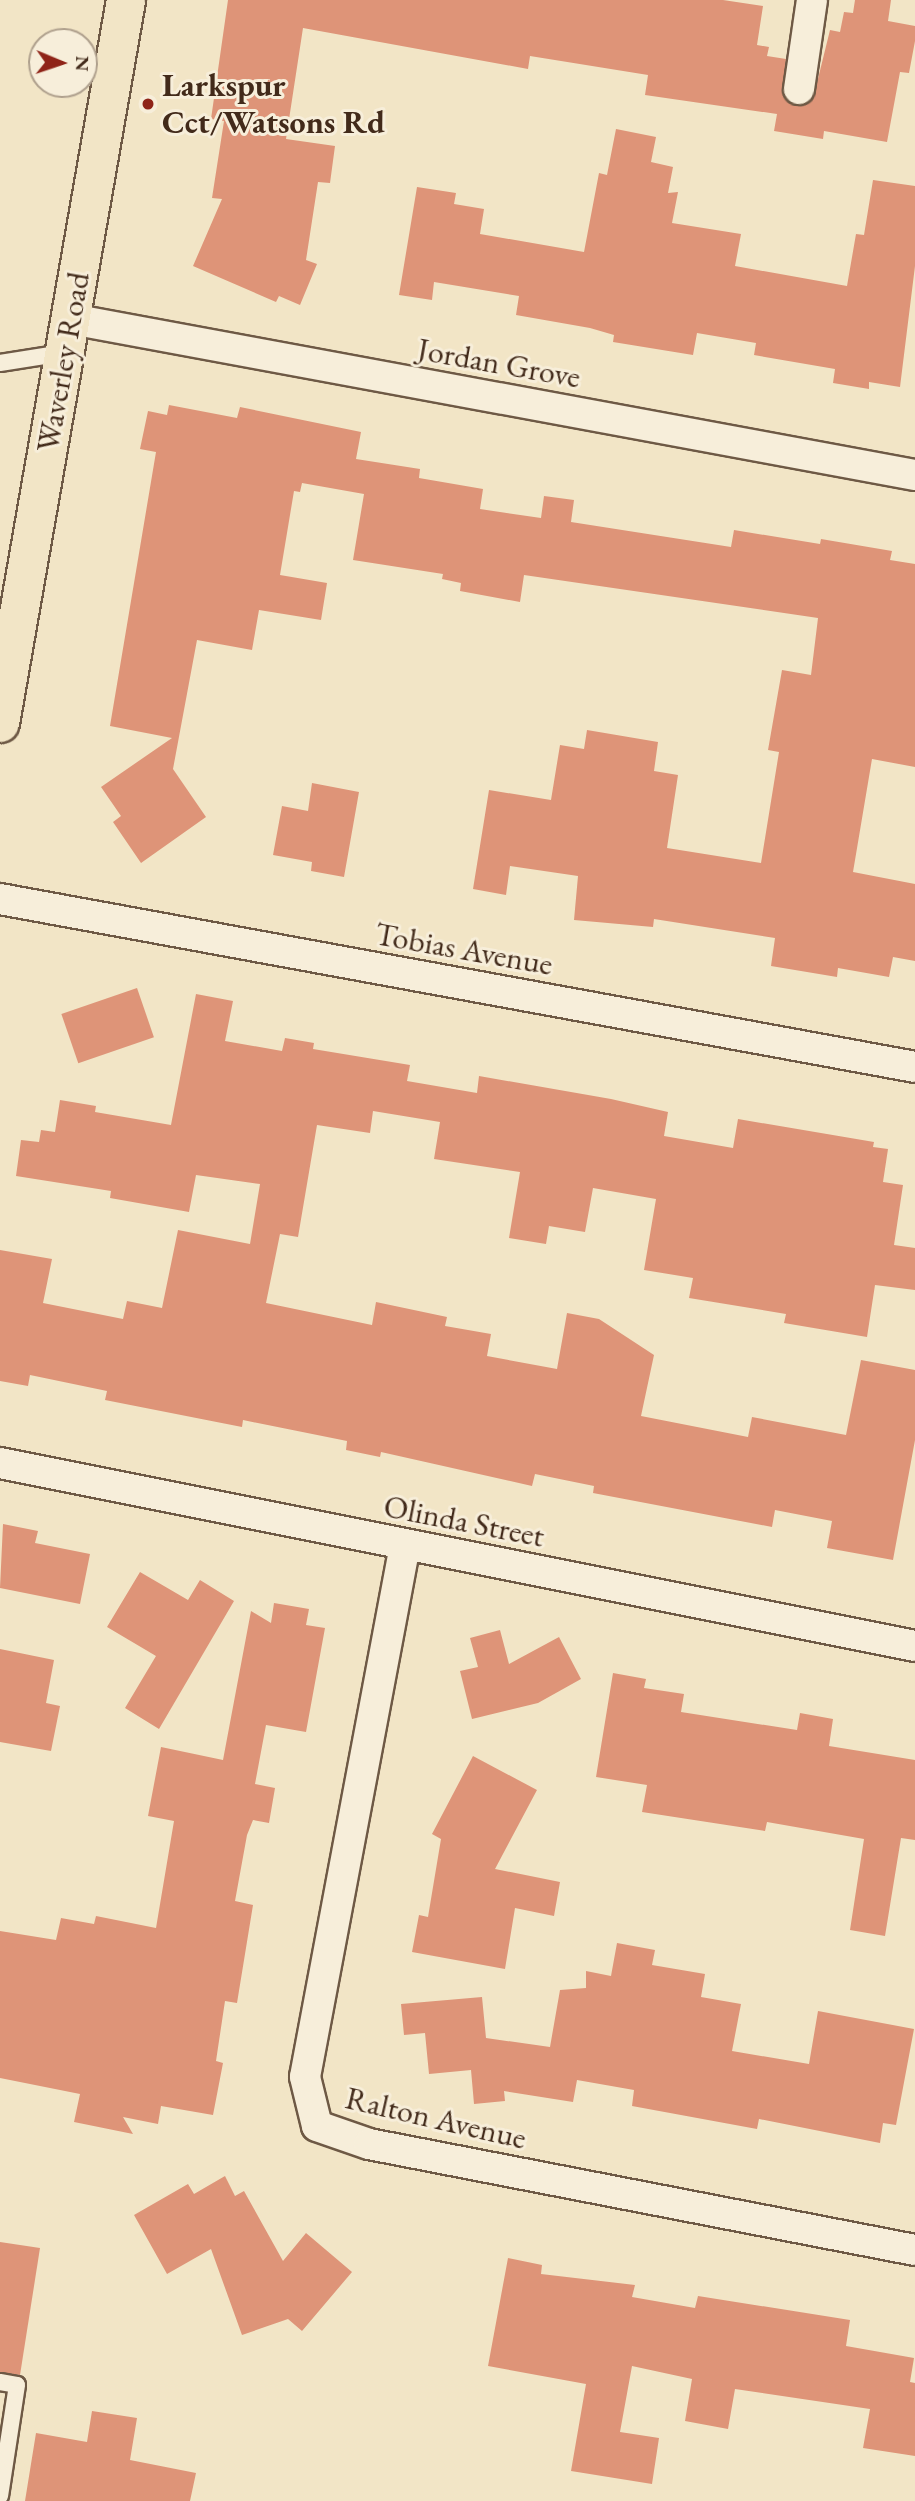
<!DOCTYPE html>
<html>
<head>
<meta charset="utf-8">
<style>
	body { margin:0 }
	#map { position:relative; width:915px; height:2501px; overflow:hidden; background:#f2e5c6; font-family:"EB Garamond",serif }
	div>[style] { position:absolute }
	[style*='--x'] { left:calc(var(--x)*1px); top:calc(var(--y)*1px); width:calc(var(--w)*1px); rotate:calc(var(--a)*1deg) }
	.building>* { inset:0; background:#de9478; transform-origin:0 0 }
	.roads { filter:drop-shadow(2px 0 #6e5945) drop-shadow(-2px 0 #6e5945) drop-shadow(0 2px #6e5945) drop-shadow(0 -2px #6e5945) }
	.service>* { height:16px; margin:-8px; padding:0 8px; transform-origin:8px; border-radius:8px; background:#f7eeda }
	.minor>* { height:30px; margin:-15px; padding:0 15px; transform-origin:15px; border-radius:15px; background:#f7eeda }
	.primary>* { height:38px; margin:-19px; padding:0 19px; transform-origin:19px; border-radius:19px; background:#f2e5c6 }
	.dots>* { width:19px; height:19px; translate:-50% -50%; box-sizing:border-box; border:4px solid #f7eeda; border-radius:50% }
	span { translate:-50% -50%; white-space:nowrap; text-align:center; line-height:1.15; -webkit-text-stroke:6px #f7eeda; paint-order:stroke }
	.poi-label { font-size:32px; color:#422a1a; font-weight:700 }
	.left { translate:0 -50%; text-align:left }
	.street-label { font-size:32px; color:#422a1a }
	.north { position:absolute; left:28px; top:28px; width:70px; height:70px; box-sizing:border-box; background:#f7eeda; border:2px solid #afa08d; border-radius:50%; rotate:92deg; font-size:19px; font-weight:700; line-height:28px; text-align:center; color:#422a1a }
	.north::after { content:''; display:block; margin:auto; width:24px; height:32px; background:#8f2418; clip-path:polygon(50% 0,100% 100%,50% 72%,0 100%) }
</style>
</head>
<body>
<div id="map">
	<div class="building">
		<i style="clip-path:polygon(228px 0,723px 0,763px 6px,757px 45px,769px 47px,767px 56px,786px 59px,783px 95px,797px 106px,813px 99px,830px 30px,840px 32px,844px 12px,853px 13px,855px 0,891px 0,888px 21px,915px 26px,915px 41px,909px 73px,900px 72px,887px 142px,824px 131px,823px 139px,774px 131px,777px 114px,645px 95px,648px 75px,530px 56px,528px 69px,303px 28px,286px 139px,335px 146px,330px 183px,318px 182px,306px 260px,317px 264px,300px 305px,279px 296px,276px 302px,193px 266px,222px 199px,212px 198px,224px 121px,211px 119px)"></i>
		<i style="clip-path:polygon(616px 129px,656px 137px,651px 162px,673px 167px,668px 193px,678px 192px,672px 223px,741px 234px,735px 266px,847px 286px,856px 234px,864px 235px,873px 180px,915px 186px,915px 266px,900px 387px,869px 382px,869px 389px,833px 383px,835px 369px,754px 355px,756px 343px,697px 333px,693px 355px,613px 342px,614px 335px,590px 328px,516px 315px,519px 296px,434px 282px,432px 300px,399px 295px,417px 187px,456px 193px,454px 204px,484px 209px,480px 234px,584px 252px,599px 173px,607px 175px)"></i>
		<i style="clip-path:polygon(169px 405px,237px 418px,240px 407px,361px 432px,356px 459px,420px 469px,419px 478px,483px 489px,480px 509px,541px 518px,544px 496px,574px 500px,571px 522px,731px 547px,734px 530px,820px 544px,821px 539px,892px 551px,890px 560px,915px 564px,915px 767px,872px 759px,853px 872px,915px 884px,915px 961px,893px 957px,889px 977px,838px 968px,837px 977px,771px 966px,775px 938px,654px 919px,653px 927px,574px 920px,578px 876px,510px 866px,506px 895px,473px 889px,489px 790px,551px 800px,560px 745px,584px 749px,587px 730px,658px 742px,654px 771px,678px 775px,667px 848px,761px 863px,779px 752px,768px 750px,782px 670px,811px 675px,818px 618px,524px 575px,520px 602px,460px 591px,461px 583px,442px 579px,443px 574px,353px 560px,364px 494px,302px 483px,300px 492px,294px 491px,280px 575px,327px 583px,321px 620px,259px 610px,252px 650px,197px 640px,173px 769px,206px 817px,141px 863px,113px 822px,121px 816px,101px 787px,172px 738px,110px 726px,156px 452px,140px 449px,148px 411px,167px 415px)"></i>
		<i style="clip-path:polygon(312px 783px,359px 792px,344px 877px,311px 871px,312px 862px,273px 855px,282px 806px,308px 811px)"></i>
		<i style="left:137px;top:988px;width:52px;height:80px;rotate:71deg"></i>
		<i style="clip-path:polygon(196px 994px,233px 1001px,225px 1041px,282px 1051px,285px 1038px,314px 1043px,313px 1049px,410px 1065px,407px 1081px,477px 1093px,479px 1076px,611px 1099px,668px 1112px,664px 1136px,733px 1148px,738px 1119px,874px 1142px,873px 1147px,888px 1149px,883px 1182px,903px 1185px,894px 1245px,915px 1248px,915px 1290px,875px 1285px,867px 1337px,784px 1323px,786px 1314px,689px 1298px,693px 1278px,644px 1270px,656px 1199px,593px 1188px,585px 1232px,549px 1226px,546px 1244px,509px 1238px,520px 1172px,434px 1159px,440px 1122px,373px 1111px,370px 1133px,317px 1125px,298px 1237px,280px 1234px,266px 1303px,372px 1325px,376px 1302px,447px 1317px,445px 1326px,491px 1334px,487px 1356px,557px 1369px,567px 1313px,599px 1319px,654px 1355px,641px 1416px,748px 1437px,752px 1417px,846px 1435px,861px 1360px,915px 1370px,915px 1440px,893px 1560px,827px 1548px,832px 1521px,775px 1510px,772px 1527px,593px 1493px,594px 1486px,535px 1474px,532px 1486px,381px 1452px,380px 1457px,346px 1450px,347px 1441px,243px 1420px,242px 1427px,105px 1400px,107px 1391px,30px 1375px,28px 1386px,0 1381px,0 1250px,52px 1259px,43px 1303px,123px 1319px,127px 1301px,162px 1308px,178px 1230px,250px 1244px,260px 1184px,196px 1175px,189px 1212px,110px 1198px,111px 1191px,16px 1176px,21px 1140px,39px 1142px,41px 1130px,55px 1132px,60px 1100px,96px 1106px,95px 1112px,171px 1125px)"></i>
		<i style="clip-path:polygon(3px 1524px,38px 1531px,35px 1543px,90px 1554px,80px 1604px,0 1588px)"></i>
		<i style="clip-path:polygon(140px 1572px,188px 1600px,200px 1580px,234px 1601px,159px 1729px,125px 1708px,156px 1656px,107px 1627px)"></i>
		<i style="clip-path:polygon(274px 1603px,309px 1609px,306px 1625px,325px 1628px,306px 1732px,266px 1725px,255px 1784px,275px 1788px,269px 1823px,253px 1820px,247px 1835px,235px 1901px,253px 1905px,237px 2003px,225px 2001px,216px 2061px,223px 2063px,213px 2115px,161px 2106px,158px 2124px,123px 2117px,133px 2134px,74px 2122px,80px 2094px,0 2078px,0 1931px,56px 1940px,61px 1918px,94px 1924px,96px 1916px,156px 1928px,174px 1821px,148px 1816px,161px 1747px,223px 1760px,251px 1611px,271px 1623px)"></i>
		<i style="clip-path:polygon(500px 1630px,509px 1664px,559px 1637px,581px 1679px,538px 1703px,472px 1719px,460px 1671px,478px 1667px,470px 1638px)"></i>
		<i style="clip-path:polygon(0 1649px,54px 1660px,46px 1703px,60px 1706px,51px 1751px,0 1742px)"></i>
		<i style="clip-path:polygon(613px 1673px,646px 1679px,644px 1688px,684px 1694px,681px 1712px,797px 1730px,800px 1713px,833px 1719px,829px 1746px,915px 1760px,915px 1840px,901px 1838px,885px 1936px,850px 1930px,864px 1839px,767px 1822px,765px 1831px,642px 1812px,647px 1785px,596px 1777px)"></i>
		<i style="clip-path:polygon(473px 1756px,537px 1790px,495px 1869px,560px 1882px,554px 1916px,515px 1908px,505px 1969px,412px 1952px,419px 1915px,428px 1917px,441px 1839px,432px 1834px)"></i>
		<i style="clip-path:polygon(617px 1943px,655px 1950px,652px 1965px,705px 1974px,701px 1997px,741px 2004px,732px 2051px,809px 2064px,818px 2011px,914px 2029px,896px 2125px,883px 2123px,880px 2143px,759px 2119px,757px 2129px,632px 2106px,634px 2090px,577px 2080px,573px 2102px,504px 2091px,505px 2101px,474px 2104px,471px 2070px,429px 2074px,425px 2033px,404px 2035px,401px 2004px,482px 1997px,486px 2038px,550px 2047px,560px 1990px,586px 1988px,586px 1971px,611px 1976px)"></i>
		<i style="clip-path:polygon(225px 2176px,235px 2196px,244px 2191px,283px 2261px,306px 2233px,352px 2272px,302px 2331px,288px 2319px,242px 2335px,211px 2249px,167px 2274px,134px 2215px,188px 2184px,194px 2194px)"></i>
		<i style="clip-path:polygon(0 2242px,40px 2248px,20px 2375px,0 2372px)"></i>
		<i style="clip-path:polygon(508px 2258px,542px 2265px,541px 2274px,635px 2285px,632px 2297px,695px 2308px,698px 2296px,850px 2320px,846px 2346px,914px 2358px,910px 2382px,915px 2383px,915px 2456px,863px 2448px,870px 2409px,735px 2389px,728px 2429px,685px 2421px,692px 2379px,632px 2366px,620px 2432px,659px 2438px,652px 2484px,571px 2471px,586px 2384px,488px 2366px)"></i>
		<i style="clip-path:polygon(92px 2411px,137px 2418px,130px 2460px,196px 2473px,190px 2501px,25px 2501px,36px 2433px,87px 2442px)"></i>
	</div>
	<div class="roads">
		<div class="service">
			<i style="--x:0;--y:363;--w:64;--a:-9"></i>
			<i style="--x:0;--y:2382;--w:17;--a:10"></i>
			<i style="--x:17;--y:2385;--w:112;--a:98.7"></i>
		</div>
		<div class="minor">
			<i style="--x:799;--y:89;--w:90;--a:-81.7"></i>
			<i style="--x:71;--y:319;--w:858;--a:10.47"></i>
			<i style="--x:0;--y:899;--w:930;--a:10.4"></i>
			<i style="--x:0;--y:1463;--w:933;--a:11.31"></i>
			<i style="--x:405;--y:1545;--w:541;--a:100.65"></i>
			<i style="--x:305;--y:2077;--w:50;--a:76.2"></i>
			<i style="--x:317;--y:2126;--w:55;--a:19.1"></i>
			<i style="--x:369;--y:2144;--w:556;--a:10.99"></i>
		</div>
		<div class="primary">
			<i style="--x:0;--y:723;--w:734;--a:-80.11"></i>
		</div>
	</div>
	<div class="dots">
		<i style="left:148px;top:104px;background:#8f2418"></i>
	</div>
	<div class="poi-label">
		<span class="left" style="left:162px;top:104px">Larkspur<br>Cct/Watsons Rd</span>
	</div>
	<div class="street-label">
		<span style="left:63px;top:362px;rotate:-80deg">Waverley Road</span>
		<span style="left:499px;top:363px;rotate:10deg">Jordan Grove</span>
		<span style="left:464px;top:949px;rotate:10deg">Tobias Avenue</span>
		<span style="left:464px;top:1521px;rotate:11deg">Olinda Street</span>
		<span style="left:436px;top:2118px;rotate:13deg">Ralton Avenue</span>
	</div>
	<div class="north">N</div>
</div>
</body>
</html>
